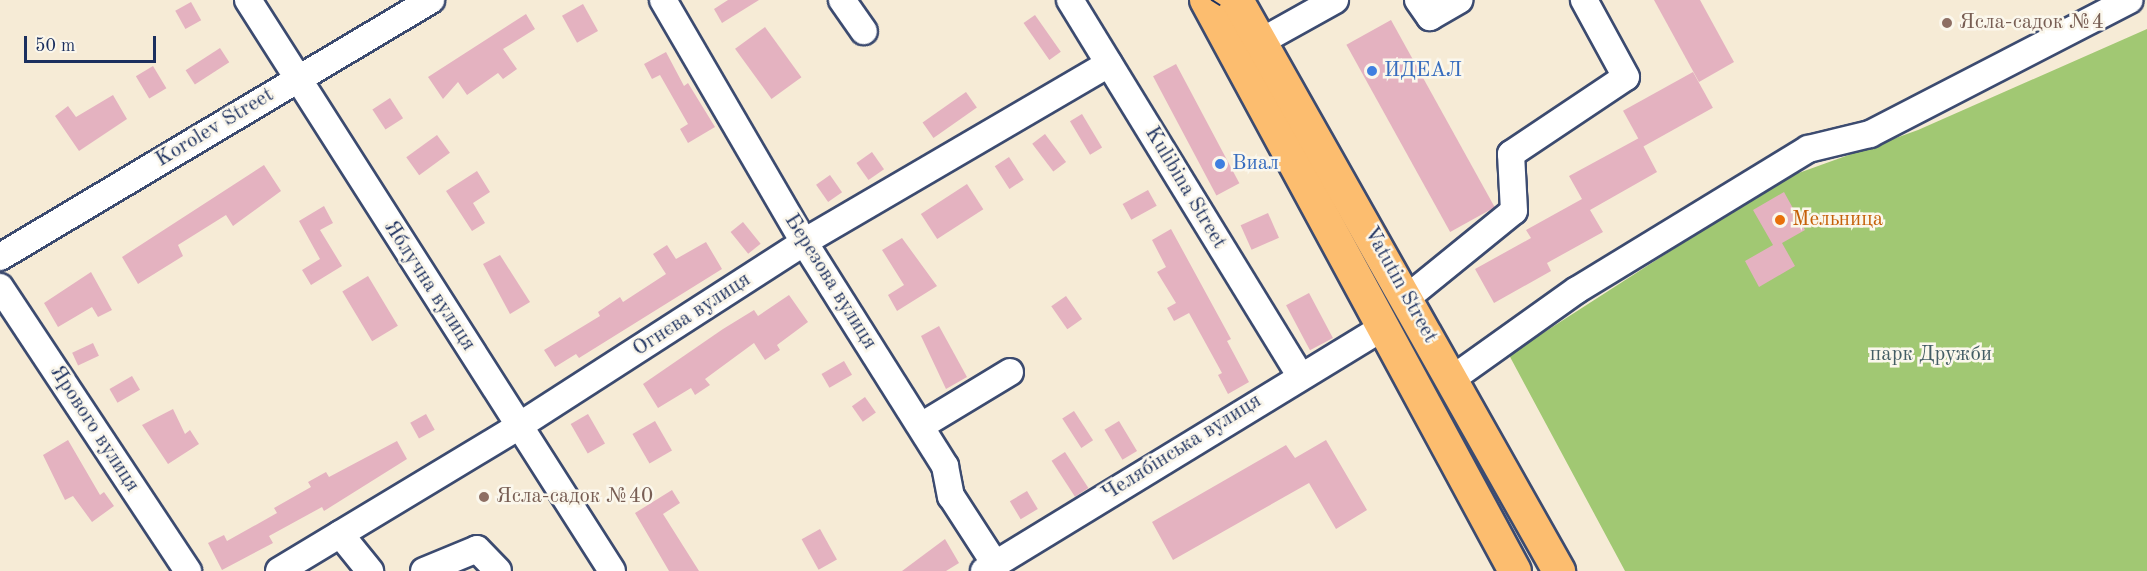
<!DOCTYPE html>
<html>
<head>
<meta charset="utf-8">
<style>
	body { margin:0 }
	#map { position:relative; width:2147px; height:571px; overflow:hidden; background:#f6ebd6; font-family:"Old Standard TT",serif }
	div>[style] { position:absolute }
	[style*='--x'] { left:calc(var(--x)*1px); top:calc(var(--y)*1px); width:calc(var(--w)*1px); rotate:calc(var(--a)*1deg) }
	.green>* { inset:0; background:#a1c873 }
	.building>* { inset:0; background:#e4b2c0; transform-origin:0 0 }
	.roads { filter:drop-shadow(2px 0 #3c4b70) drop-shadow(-2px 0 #3c4b70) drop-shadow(0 2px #3c4b70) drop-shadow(0 -2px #3c4b70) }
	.minor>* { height:26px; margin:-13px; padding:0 13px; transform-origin:13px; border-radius:13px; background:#fff }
	.major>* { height:32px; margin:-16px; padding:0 16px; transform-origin:16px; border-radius:16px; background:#fcbd6f }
	.tram>* { height:1.5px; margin:-0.75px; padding:0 0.75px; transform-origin:0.75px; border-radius:0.75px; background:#1b2f5e }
	.dots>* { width:16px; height:16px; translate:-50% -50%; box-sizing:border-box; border:3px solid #fbf7ec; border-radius:50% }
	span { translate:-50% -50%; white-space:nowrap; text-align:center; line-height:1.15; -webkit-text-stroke:5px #fbf7ec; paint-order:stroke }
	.education-label { font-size:21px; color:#785e54 }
	.left { translate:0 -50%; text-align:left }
	.shop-label { font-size:21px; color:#366cbe }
	.street-label { font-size:21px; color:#1b2f5e }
	.food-label { font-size:21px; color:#c56008 }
	.park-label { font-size:21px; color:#435d64 }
	.scale { position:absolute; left:24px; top:36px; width:132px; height:27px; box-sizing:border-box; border:3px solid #1b2f5e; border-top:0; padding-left:8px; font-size:18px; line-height:21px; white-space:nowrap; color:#1b2f5e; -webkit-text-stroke:4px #fbf7ec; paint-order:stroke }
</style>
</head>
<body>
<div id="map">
	<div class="green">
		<i style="clip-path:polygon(2147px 29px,2147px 571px,1625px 571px,1509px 355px,1782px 179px,1918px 130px)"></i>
	</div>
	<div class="building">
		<i style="clip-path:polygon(728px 0,759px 0,722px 23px,714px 9px)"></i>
		<i style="clip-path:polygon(1654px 0,1700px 0,1734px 62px,1699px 82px)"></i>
		<i style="left:191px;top:2px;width:21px;height:18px;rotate:61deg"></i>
		<i style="left:583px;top:4px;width:31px;height:24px;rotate:61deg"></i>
		<i style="clip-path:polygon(526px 14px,535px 29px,503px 49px,517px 69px,503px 79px,498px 73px,467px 95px,458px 82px,443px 99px,428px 77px)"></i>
		<i style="left:1035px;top:15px;width:45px;height:14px;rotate:55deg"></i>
		<i style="left:1391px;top:20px;width:214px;height:51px;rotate:61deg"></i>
		<i style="left:765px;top:27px;width:62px;height:37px;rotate:54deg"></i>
		<i style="left:220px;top:48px;width:17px;height:41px;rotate:57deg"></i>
		<i style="clip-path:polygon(666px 52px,684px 86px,688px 83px,715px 127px,688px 143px,680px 129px,688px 124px,660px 75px,652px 79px,644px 64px)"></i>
		<i style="left:1176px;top:64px;width:135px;height:26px;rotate:62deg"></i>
		<i style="left:153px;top:66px;width:26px;height:20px;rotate:59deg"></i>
		<i style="left:1693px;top:72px;width:41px;height:80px;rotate:61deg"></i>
		<i style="left:966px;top:92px;width:19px;height:53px;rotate:55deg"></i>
		<i style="clip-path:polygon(113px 95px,127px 119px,79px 151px,55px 116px,68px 106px,76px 117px)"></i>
		<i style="left:390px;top:98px;width:24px;height:21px;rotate:57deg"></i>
		<i style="left:1082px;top:114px;width:39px;height:14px;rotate:59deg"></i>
		<i style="left:1045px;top:134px;width:35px;height:16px;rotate:53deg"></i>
		<i style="left:437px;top:135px;width:22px;height:38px;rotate:54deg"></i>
		<i style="clip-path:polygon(1639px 138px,1657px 172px,1590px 210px,1603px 232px,1547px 263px,1551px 271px,1494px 303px,1475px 269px,1531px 238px,1526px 230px,1582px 199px,1569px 176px)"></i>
		<i style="left:872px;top:152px;width:21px;height:19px;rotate:55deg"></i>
		<i style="left:1009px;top:157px;width:27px;height:17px;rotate:57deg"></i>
		<i style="clip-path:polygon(264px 165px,281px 191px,233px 226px,226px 215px,178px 245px,183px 256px,138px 284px,122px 257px)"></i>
		<i style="clip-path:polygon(477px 171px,490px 192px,473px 203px,485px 223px,472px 231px,446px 191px)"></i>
		<i style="left:830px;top:175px;width:21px;height:17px;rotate:55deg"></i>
		<i style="left:967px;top:184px;width:30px;height:55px;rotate:57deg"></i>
		<i style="left:1148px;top:190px;width:18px;height:29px;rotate:61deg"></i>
		<i style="clip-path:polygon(1784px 192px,1805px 230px,1782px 243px,1795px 266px,1759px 287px,1745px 261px,1773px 245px,1753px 210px)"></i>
		<i style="clip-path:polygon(324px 206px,333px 223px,320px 230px,342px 266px,311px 285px,302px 270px,320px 259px,299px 221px)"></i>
		<i style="left:1268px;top:213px;width:27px;height:30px;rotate:66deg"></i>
		<i style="left:743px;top:222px;width:28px;height:16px;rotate:51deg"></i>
		<i style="clip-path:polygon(1171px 229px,1231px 339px,1227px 341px,1249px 382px,1228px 394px,1218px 375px,1222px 373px,1189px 313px,1174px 321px,1167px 308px,1176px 303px,1157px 272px,1166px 267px,1152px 240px)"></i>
		<i style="clip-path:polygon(902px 238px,937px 286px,897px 311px,888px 295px,904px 285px,882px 250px)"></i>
		<i style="clip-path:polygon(706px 242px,722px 269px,579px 358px,576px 354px,555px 367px,544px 350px,600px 316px,598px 312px,620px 297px,623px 302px,666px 274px,653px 254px,667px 245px,676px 259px)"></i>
		<i style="clip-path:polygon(500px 255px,530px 302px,510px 314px,483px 264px)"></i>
		<i style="clip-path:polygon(91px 272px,112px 310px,98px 317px,92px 307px,58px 327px,44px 303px)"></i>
		<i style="left:368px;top:276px;width:58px;height:30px;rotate:59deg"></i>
		<i style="left:1309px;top:293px;width:51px;height:26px;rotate:62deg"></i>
		<i style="clip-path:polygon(789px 295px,808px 322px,777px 345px,780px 350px,765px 360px,754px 343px,705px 379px,710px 385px,695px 395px,691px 388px,658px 408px,643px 384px,723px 329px,754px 310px,758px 316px)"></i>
		<i style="left:1066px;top:296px;width:28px;height:18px;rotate:55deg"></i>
		<i style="clip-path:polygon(939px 326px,967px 377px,946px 389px,921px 336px)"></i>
		<i style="left:93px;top:343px;width:14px;height:23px;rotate:65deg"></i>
		<i style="left:844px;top:361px;width:16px;height:26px;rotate:60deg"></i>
		<i style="left:132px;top:376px;width:16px;height:26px;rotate:60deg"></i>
		<i style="left:865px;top:397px;width:19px;height:16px;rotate:55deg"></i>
		<i style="clip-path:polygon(173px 409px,185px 434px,190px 430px,199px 444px,168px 464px,142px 425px)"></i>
		<i style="left:1074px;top:411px;width:35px;height:14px;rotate:57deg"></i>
		<i style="left:426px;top:414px;width:18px;height:18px;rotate:61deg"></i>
		<i style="left:588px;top:414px;width:34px;height:20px;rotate:60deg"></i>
		<i style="left:655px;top:421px;width:34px;height:26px;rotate:60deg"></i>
		<i style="left:1119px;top:421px;width:35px;height:17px;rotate:59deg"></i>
		<i style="clip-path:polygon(68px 440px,100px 495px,104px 492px,114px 506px,92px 522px,73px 496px,65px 500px,43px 455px)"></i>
		<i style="clip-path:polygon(1326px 440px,1367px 510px,1336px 529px,1309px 483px,1173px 560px,1152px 522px,1286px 445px,1295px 458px)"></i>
		<i style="clip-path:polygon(397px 441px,407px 459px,324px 511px,322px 507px,269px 536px,273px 543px,222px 570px,208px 543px,224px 535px,227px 541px,277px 513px,274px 508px,311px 487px,308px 482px,326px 472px,329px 477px)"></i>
		<i style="left:1065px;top:452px;width:43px;height:16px;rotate:57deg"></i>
		<i style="clip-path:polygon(672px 490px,680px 503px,663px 514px,699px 571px,669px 571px,635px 513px)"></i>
		<i style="left:1027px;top:491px;width:21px;height:20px;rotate:59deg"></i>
		<i style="left:820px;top:529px;width:35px;height:21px;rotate:61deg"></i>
		<i style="clip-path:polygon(945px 539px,959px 563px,946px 571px,902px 571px)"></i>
	</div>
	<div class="roads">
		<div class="minor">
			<i style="--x:248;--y:0;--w:677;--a:57.48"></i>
			<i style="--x:663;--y:0;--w:280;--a:59.8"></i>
			<i style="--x:804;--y:242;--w:265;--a:57.8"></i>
			<i style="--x:945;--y:466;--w:31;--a:79"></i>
			<i style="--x:951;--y:496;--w:81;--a:57.1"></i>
			<i style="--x:842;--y:0;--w:38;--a:55"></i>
			<i style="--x:1070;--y:0;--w:440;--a:58.5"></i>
			<i style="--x:1418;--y:0;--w:21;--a:55"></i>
			<i style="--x:1430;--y:17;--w:34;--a:-30"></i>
			<i style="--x:1260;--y:42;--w:86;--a:-29.2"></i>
			<i style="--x:0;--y:257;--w:502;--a:-30.81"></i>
			<i style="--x:0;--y:287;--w:341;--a:56.5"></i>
			<i style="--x:1408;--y:297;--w:136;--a:-39.1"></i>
			<i style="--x:1514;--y:211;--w:57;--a:-93"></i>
			<i style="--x:1511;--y:154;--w:138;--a:-33.8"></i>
			<i style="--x:1626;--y:77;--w:88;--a:-118.6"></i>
			<i style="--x:1452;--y:379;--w:153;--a:-35.5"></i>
			<i style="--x:1577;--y:290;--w:271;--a:-31.4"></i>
			<i style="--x:1808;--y:149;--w:64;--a:-13.6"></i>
			<i style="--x:1870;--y:134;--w:292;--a:-27.3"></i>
			<i style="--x:921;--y:426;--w:104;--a:-31.2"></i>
			<i style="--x:340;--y:534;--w:48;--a:51"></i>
			<i style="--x:279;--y:571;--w:280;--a:-31.1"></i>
			<i style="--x:519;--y:426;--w:339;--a:-32.8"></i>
			<i style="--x:804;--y:242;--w:353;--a:-30.3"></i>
			<i style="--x:424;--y:571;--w:57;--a:-22.5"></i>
			<i style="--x:477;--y:549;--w:30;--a:46"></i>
			<i style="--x:984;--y:571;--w:466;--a:-31.4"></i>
		</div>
		<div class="major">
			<i style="--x:1206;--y:0;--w:649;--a:61.58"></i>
			<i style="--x:1237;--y:0;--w:656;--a:60.58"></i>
		</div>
	</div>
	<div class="tram">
		<i style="--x:1212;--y:0;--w:9;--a:32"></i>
	</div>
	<div class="dots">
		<i style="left:1947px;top:23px;background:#8d6e63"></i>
		<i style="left:1372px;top:71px;background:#3f7fe0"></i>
		<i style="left:1220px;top:164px;background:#3f7fe0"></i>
		<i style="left:1780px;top:220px;background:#e8710a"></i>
		<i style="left:484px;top:497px;background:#8d6e63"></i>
	</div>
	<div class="education-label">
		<span class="left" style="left:1959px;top:23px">Ясла-садок №4</span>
		<span class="left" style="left:496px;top:497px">Ясла-садок №40</span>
	</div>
	<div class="shop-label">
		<span class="left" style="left:1384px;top:71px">ИДЕАЛ</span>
		<span class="left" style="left:1232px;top:164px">Виал</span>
	</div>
	<div class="street-label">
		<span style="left:215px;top:128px;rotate:-31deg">Korolev Street</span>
		<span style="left:1185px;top:188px;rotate:59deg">Kulibina Street</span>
		<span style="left:830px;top:282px;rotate:58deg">Березова вулиця</span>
		<span style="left:1400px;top:285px;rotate:61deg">Vatutin Street</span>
		<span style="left:429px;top:286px;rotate:57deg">Яблучна вулиця</span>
		<span style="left:692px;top:315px;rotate:-33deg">Огнєва вулиця</span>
		<span style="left:94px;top:429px;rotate:57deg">Ярового вулиця</span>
		<span style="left:1182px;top:448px;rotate:-32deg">Челябінська вулиця</span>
	</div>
	<div class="food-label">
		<span class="left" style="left:1792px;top:220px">Мельница</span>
	</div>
	<div class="park-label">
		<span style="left:1931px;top:355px">парк Дружби</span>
	</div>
	<div class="scale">50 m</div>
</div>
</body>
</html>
